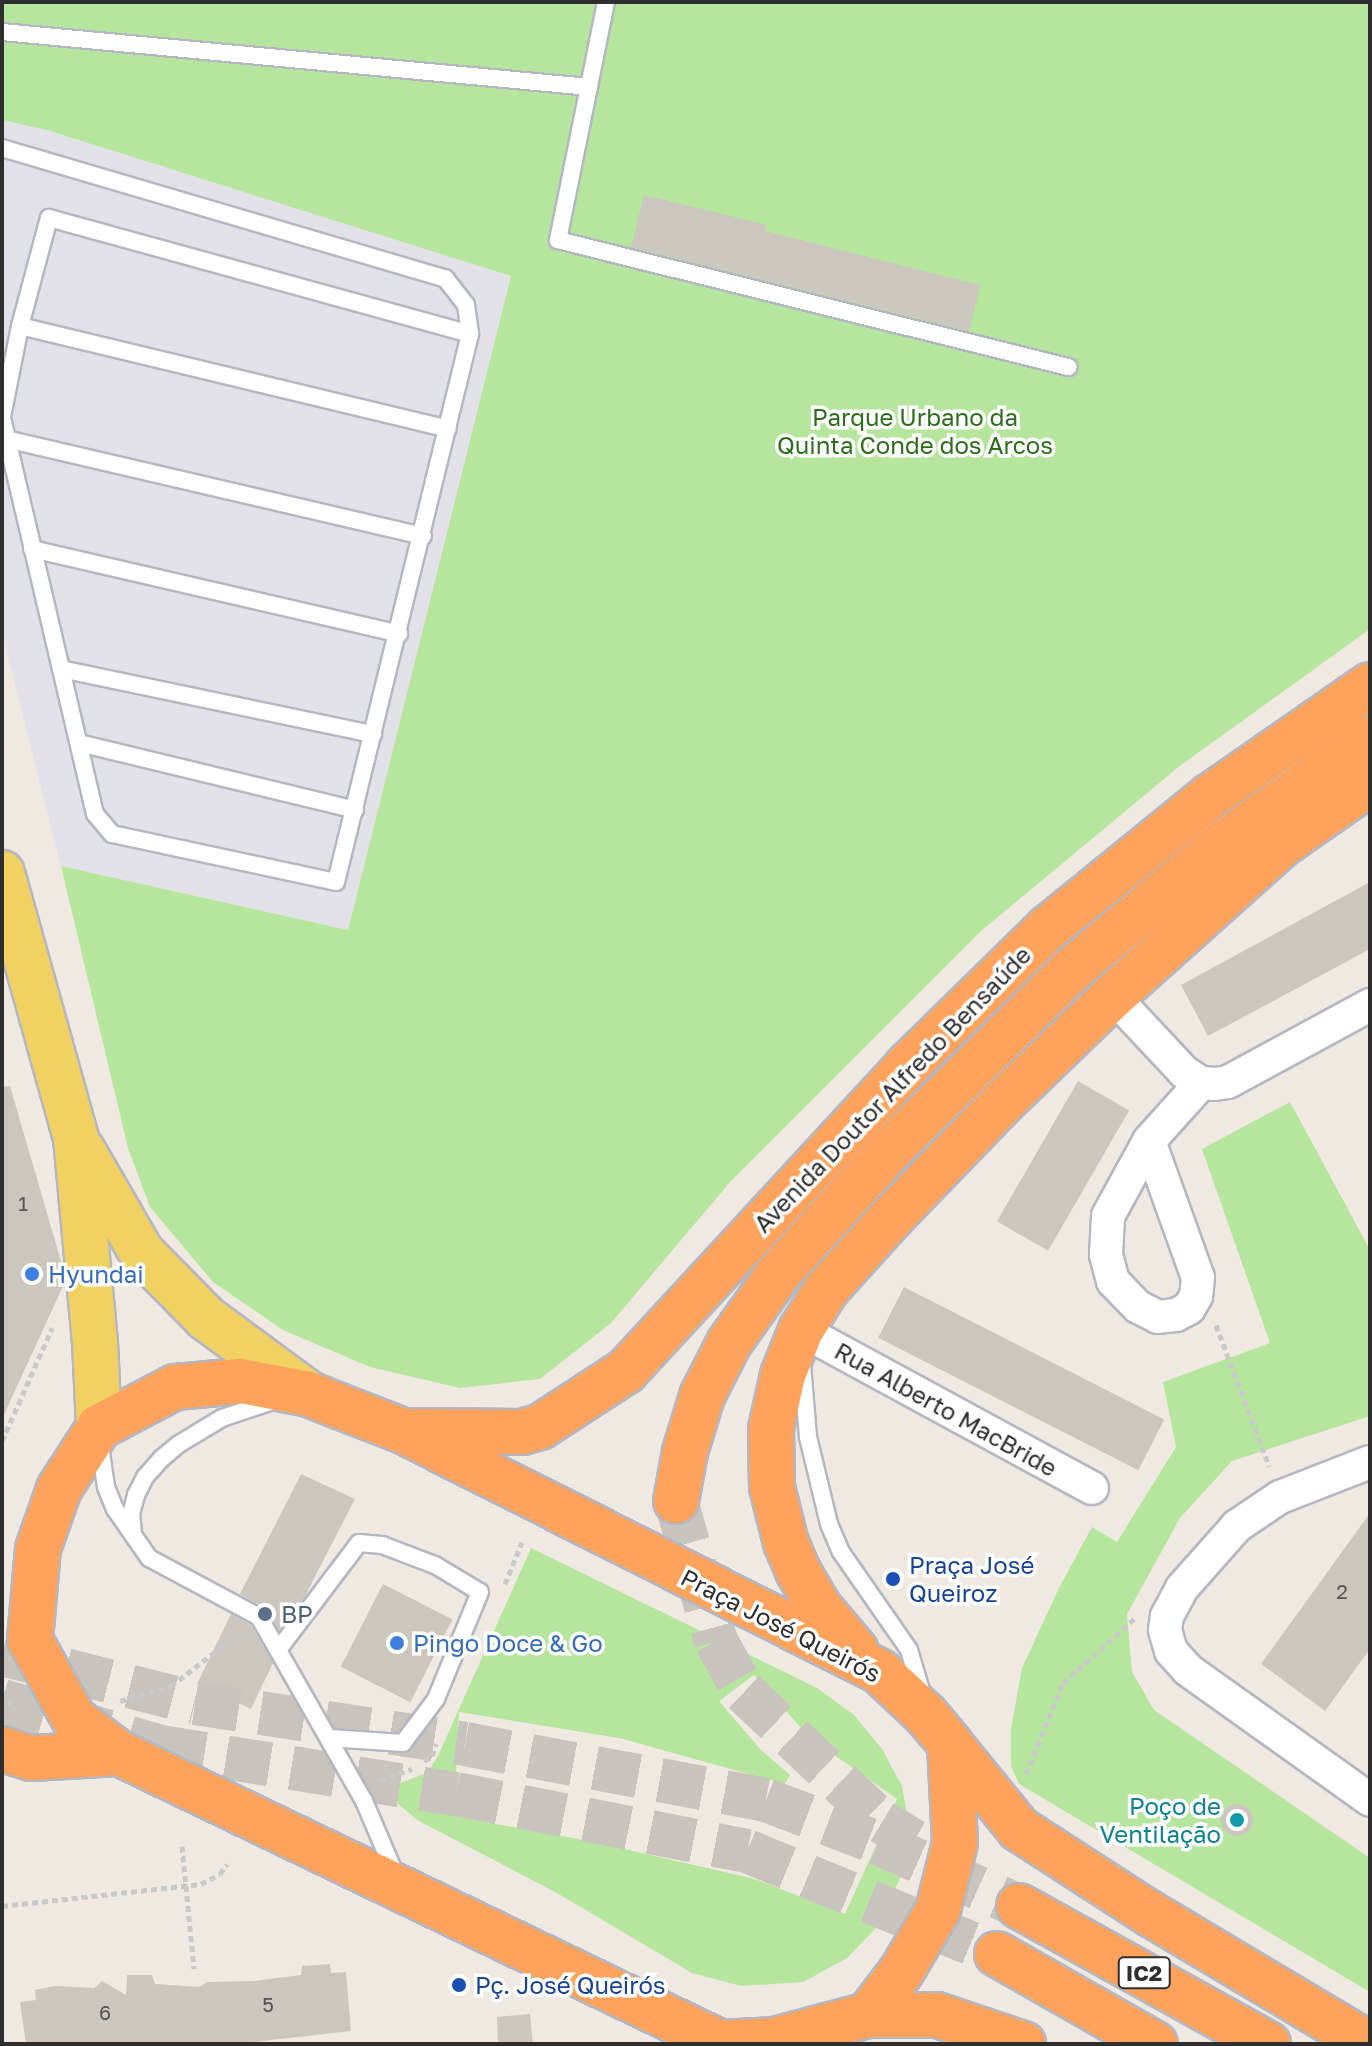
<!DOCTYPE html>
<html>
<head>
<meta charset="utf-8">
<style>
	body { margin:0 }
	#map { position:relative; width:1372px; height:2046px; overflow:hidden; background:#efe9e1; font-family:"Golos Text",sans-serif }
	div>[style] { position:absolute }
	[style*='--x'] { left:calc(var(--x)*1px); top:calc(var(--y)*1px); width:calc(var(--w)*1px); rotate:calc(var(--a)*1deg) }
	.industrial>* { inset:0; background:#e3e1e8 }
	.green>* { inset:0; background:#b6e59e }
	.building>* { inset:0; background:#cbc7bf; transform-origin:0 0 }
	.round { border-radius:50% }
	.highway-tunnel>* { height:44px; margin-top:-22px; transform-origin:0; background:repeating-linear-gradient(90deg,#c8c4bd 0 44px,transparent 0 66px) }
	.path>* { height:5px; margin-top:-2.5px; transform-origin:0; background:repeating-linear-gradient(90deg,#c9c9c9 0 6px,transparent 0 10px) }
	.roads { filter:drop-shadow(2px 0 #b4b7c1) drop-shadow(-2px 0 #b4b7c1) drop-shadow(0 2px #b4b7c1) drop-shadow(0 -2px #b4b7c1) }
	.lane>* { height:16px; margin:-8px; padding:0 8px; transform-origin:8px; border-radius:8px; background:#fff }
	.street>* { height:32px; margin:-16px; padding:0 16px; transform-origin:16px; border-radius:16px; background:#fff }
	.primary>* { height:44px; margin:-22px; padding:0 22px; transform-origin:22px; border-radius:22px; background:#f2d163 }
	.highway>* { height:44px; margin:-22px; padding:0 22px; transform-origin:22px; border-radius:22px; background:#ffa35c }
	.dots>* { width:22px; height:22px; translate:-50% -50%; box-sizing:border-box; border:4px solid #fff; border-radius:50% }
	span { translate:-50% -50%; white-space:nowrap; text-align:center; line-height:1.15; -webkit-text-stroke:7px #fff; paint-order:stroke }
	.number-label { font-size:20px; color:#555452 }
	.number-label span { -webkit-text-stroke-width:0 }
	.shield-label span { padding:2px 6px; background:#fff; border:2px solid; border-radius:6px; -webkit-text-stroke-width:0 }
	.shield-label { font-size:22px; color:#2e2e2e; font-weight:700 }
	.park-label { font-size:24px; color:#2c6e1b }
	.street-label { font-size:24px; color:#2e2e2e }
	.shop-label { font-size:24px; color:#366cbe }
	.left { translate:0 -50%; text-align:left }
	.transit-label { font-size:24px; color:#164399 }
	.service-label { font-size:24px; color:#4e5e75 }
	.culture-label { font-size:24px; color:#0d838f }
	.right { translate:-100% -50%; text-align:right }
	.frame { position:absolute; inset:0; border:4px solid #2e2e2e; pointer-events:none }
</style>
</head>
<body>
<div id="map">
	<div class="industrial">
		<i style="clip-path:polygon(2px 120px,47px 130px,511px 275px,348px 930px,61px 866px,2px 634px)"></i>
	</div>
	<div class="green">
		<i style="clip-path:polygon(2px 2px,1370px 2px,1370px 629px,1181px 765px,981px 931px,731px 1181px,611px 1323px,540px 1379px,460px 1388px,370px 1367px,283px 1330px,213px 1282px,150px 1207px,128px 1148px,61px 866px,348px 930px,511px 276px,47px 130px,2px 120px)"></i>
		<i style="clip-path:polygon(1290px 1102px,1370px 1250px,1370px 1416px,1232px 1461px,1180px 1518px,1127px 1614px,1132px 1672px,1154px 1710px,1370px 1858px,1370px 1992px,1019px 1784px,1011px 1766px,1011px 1729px,1022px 1668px,1059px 1588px,1092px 1527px,1117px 1542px,1176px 1447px,1163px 1382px,1270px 1343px,1202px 1149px)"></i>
		<i style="clip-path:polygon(evenodd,531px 1548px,817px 1688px,854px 1715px,882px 1749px,902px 1786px,909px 1826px,901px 1876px,876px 1928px,847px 1958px,803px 1982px,741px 1986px,692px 1973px,557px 1893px,419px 1821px,381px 1790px,427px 1773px,438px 1756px,531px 1548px,754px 1675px,809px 1737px,897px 1799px,845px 1914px,755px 1879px,594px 1842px,454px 1816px,459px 1712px,619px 1738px,785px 1784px,790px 1775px,760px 1749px,719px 1701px,754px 1675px)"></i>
	</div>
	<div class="building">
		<i style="clip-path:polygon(644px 195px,767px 225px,765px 231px,980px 285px,969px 331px,631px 247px)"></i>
		<i style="clip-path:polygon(1370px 882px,1370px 949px,1208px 1036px,1181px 985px)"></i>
		<i style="left:1078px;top:1081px;width:59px;height:162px;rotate:30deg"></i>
		<i style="clip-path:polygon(10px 1086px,63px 1268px,64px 1284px,2px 1419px,2px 1087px)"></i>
		<i style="left:904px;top:1287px;width:292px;height:57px;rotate:27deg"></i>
		<i style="clip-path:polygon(301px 1474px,355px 1499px,304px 1598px,279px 1630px,265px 1608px,240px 1594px)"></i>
		<i style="clip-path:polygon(1370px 1513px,1370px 1649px,1325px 1711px,1261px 1664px)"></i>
		<i style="left:383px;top:1584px;width:78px;height:93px;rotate:27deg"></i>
		<i style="clip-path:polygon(231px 1614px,251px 1625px,273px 1663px,251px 1709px,197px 1684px)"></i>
		<i class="round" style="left:1221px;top:1804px;width:32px;height:32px"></i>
		<i style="clip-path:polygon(330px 1964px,331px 1973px,346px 1972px,351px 2031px,236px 2044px,26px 2044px,20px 2002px,36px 2000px,35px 1990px,55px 1986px,94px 1988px,102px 1981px,126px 1995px,127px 1975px,152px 1975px,155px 1984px,199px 1987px,208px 1982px,253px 1981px,301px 1975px,302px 1966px)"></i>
		<i style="clip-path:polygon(530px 2014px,533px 2044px,498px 2044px,497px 2017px)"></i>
	</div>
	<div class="highway-tunnel">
		<i style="--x:676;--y:1501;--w:146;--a:74.1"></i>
		<i style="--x:716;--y:1641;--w:58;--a:61.2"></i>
		<i style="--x:744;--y:1692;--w:190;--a:43.3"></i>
		<i style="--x:882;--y:1822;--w:37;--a:31"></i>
		<i style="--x:2;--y:1654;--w:199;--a:14.2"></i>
		<i style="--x:195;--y:1703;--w:273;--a:8.6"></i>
		<i style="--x:465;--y:1744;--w:306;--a:10.5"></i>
		<i style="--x:766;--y:1800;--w:120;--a:21"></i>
		<i style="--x:878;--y:1843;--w:154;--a:24.1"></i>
		<i style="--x:2;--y:1701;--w:166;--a:16.1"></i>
		<i style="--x:161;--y:1747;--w:299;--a:9.1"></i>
		<i style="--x:456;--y:1794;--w:297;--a:11.1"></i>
		<i style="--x:747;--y:1851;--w:270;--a:22.4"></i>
	</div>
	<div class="path">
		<i style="--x:1216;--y:1325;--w:151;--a:69.4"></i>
		<i style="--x:2;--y:1441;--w:124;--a:-66.1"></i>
		<i style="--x:505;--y:1584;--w:45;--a:-68"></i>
		<i style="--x:2;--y:1692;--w:22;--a:54"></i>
		<i style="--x:120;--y:1701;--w:53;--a:-16.4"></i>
		<i style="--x:171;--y:1686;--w:85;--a:-37.8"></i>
		<i style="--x:424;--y:1761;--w:9;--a:-32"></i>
		<i style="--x:432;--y:1756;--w:13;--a:-72"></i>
		<i style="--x:1026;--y:1774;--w:98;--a:-67.9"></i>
		<i style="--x:1063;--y:1683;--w:96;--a:-42"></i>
		<i style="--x:380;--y:1780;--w:34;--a:-19"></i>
		<i style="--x:182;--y:1846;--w:123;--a:84.4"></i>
		<i style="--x:2;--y:1906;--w:200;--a:-6.3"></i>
		<i style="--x:201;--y:1884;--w:21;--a:-28"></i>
		<i style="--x:220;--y:1874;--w:12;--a:-55"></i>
	</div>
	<div class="roads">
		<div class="lane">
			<i style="--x:606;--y:2;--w:243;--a:101.4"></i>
			<i style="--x:558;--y:240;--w:526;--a:13.98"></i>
			<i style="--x:2;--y:32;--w:590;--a:5.35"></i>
			<i style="--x:2;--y:148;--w:462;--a:16.4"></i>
			<i style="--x:445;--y:278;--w:34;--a:52"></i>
			<i style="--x:466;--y:305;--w:29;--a:82"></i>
			<i style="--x:470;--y:334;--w:564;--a:103.74"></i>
			<i style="--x:336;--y:882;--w:229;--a:-167.9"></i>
			<i style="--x:112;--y:834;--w:26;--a:-130"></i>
			<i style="--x:95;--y:814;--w:408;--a:-103.2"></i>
			<i style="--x:2;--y:417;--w:93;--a:-78.8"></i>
			<i style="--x:20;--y:326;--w:112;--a:-75"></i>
			<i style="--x:49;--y:218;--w:437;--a:15.4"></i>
			<i style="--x:20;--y:326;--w:440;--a:13.5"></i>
			<i style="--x:6;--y:439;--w:428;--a:13.1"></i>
			<i style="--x:32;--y:549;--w:377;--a:13"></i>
			<i style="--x:61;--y:669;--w:319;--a:11.8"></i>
			<i style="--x:79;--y:743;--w:284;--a:13.6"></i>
			<i style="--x:802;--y:1365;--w:72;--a:85.2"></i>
			<i style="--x:808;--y:1437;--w:89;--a:76.4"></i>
			<i style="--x:829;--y:1524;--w:30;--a:67"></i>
			<i style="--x:841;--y:1552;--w:119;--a:55.2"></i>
			<i style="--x:909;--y:1650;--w:49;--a:73.4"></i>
			<i style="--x:100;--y:1445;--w:42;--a:81.9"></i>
			<i style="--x:106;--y:1487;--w:24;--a:68"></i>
			<i style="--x:115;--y:1509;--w:60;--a:55.2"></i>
			<i style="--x:149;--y:1558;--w:125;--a:28.2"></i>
			<i style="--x:259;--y:1617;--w:212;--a:60.3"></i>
			<i style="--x:364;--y:1801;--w:82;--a:66.9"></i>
			<i style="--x:133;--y:1532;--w:18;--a:-96"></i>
			<i style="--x:131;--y:1514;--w:20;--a:-75"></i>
			<i style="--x:136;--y:1495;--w:20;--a:-63"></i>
			<i style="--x:145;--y:1477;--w:24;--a:-48"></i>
			<i style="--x:161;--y:1459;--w:23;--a:-40"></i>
			<i style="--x:179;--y:1444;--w:50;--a:-31.2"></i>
			<i style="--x:222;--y:1418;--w:57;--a:-18.4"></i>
			<i style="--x:278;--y:1650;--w:134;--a:-52.9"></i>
			<i style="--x:359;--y:1543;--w:23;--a:5"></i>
			<i style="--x:382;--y:1545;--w:57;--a:20.7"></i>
			<i style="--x:435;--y:1565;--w:52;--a:31"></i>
			<i style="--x:480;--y:1592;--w:116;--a:112.4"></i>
			<i style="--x:436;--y:1699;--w:55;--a:126.9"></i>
			<i style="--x:403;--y:1743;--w:74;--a:-176.1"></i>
		</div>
		<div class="street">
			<i style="--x:1113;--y:996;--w:104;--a:46.9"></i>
			<i style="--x:1184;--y:1072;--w:20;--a:33"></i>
			<i style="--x:1201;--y:1083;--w:14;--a:4"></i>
			<i style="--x:1215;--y:1084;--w:13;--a:-9"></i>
			<i style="--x:1228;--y:1082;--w:162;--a:-28.5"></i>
			<i style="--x:1149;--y:1141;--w:145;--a:70.3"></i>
			<i style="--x:1198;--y:1278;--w:18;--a:96"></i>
			<i style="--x:1196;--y:1296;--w:14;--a:120"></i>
			<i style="--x:1189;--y:1308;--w:15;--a:152"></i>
			<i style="--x:1176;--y:1315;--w:18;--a:174"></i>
			<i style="--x:1158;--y:1317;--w:22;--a:-153"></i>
			<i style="--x:1138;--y:1307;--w:36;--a:-134"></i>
			<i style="--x:1113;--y:1281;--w:27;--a:-105"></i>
			<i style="--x:1106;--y:1255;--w:39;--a:-87"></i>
			<i style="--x:1108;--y:1216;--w:85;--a:-61.3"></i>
			<i style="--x:1149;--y:1141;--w:78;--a:-48.1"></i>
			<i style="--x:801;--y:1330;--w:331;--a:28.5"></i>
			<i style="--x:1370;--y:1462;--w:97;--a:158.7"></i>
			<i style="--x:1280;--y:1497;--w:52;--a:146"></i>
			<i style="--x:1237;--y:1526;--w:83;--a:131.6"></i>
			<i style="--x:1182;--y:1588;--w:32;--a:118"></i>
			<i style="--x:1167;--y:1616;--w:14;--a:98"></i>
			<i style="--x:1165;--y:1630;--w:22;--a:74"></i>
			<i style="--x:1171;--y:1651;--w:25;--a:48"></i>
			<i style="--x:1188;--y:1670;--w:224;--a:35.5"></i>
		</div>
		<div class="primary">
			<i style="--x:2;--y:873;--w:275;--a:74.4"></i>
			<i style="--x:76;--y:1138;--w:205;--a:84.7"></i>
			<i style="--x:95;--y:1342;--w:85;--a:87.3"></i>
			<i style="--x:83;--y:1151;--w:118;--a:60"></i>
			<i style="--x:142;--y:1253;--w:91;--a:45.4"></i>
			<i style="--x:206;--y:1318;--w:128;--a:36.4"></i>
		</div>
		<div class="highway">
			<i style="--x:409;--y:1431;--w:113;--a:0.5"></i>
			<i style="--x:522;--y:1432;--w:19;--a:-16"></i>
			<i style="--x:540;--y:1427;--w:103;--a:-33.1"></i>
			<i style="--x:626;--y:1371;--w:415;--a:-47.3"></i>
			<i style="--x:907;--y:1066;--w:197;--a:-44.4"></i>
			<i style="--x:1048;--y:928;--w:208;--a:-39.1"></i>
			<i style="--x:1209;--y:797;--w:196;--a:-34.8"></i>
			<i style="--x:676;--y:1501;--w:50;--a:-79.6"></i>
			<i style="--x:685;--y:1452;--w:59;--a:-73.1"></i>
			<i style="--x:702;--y:1396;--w:59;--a:-63"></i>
			<i style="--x:729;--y:1343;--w:85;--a:-54.6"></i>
			<i style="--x:778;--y:1274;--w:170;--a:-47.9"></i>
			<i style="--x:892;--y:1148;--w:250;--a:-44.8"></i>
			<i style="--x:1069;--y:972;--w:196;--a:-40"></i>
			<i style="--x:1219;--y:846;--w:186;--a:-35.6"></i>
			<i style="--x:856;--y:1651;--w:57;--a:-130.1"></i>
			<i style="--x:819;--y:1607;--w:42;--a:-120.3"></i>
			<i style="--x:798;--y:1571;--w:30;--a:-113"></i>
			<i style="--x:786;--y:1543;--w:58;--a:-104"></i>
			<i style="--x:772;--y:1487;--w:58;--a:-91"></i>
			<i style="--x:771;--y:1429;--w:55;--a:-77.5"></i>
			<i style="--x:783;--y:1375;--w:48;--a:-68.2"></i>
			<i style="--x:801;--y:1330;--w:47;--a:-58"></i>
			<i style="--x:826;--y:1290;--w:96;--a:-48"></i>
			<i style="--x:890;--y:1219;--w:158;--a:-46"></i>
			<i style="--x:1000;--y:1105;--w:157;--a:-44"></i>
			<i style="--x:1113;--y:996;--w:226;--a:-41.9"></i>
			<i style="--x:1281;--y:845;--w:108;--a:-34.9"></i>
			<i style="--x:950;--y:1744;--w:99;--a:87.1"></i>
			<i style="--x:955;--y:1843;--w:69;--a:104.2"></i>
			<i style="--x:938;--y:1910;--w:72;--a:120.8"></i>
			<i style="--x:901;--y:1972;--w:54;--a:127.5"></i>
			<i style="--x:868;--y:2015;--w:96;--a:165"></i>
			<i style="--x:775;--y:2040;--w:54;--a:176.8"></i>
			<i style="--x:721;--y:2043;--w:668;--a:-154.28"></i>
			<i style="--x:119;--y:1753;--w:56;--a:-142.9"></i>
			<i style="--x:74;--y:1719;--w:90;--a:-119.1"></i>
			<i style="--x:30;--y:1640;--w:91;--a:-85"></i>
			<i style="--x:38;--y:1549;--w:64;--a:-70.7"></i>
			<i style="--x:59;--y:1489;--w:74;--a:-57.2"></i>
			<i style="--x:99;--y:1427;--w:86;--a:-27.8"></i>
			<i style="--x:175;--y:1387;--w:66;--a:-5.2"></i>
			<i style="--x:241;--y:1381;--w:69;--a:10.8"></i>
			<i style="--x:309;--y:1394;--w:32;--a:22"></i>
			<i style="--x:339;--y:1406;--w:69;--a:21.3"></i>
			<i style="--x:403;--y:1431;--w:533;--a:26.76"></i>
			<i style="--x:879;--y:1671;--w:64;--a:43.1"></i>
			<i style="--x:926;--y:1715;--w:38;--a:50"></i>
			<i style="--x:950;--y:1744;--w:109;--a:50.9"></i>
			<i style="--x:1019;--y:1829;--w:155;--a:32.9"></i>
			<i style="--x:1149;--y:1913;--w:256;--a:30.8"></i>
			<i style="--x:2;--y:1749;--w:30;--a:17"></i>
			<i style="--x:31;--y:1758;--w:88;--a:-3.3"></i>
			<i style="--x:1019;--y:1906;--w:285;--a:29"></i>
			<i style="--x:997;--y:1954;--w:182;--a:29.7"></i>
			<i style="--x:868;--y:2015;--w:69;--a:0"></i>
			<i style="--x:937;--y:2015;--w:91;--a:18.6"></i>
		</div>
	</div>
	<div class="dots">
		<i style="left:32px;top:1274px;background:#3f7fe0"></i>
		<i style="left:893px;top:1579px;background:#1a4fb4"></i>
		<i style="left:265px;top:1614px;background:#5c6f8a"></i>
		<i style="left:397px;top:1643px;background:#3f7fe0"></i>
		<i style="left:1237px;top:1820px;background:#0f9aa8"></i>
		<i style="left:459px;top:1985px;background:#1a4fb4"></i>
	</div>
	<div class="number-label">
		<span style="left:23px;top:1203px">1</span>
		<span style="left:1342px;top:1591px">2</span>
		<span style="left:268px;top:2004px">5</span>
		<span style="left:105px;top:2012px">6</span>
	</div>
	<div class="shield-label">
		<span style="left:1144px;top:1973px">IC2</span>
	</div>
	<div class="park-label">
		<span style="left:915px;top:431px">Parque Urbano da<br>Quinta Conde dos Arcos</span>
	</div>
	<div class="street-label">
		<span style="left:892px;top:1089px;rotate:-46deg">Avenida Doutor Alfredo Bensaúde</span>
		<span style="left:946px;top:1409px;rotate:29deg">Rua Alberto MacBride</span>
		<span style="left:781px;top:1625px;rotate:27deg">Praça José Queirós</span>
	</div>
	<div class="shop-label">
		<span class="left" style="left:48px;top:1274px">Hyundai</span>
		<span class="left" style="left:413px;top:1643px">Pingo Doce &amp; Go</span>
	</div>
	<div class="transit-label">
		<span class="left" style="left:909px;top:1579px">Praça José<br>Queiroz</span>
		<span class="left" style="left:475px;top:1985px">Pç. José Queirós</span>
	</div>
	<div class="service-label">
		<span class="left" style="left:281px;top:1614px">BP</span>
	</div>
	<div class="culture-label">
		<span class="right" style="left:1221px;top:1820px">Poço de<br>Ventilação</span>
	</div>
	<div class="frame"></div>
</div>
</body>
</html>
